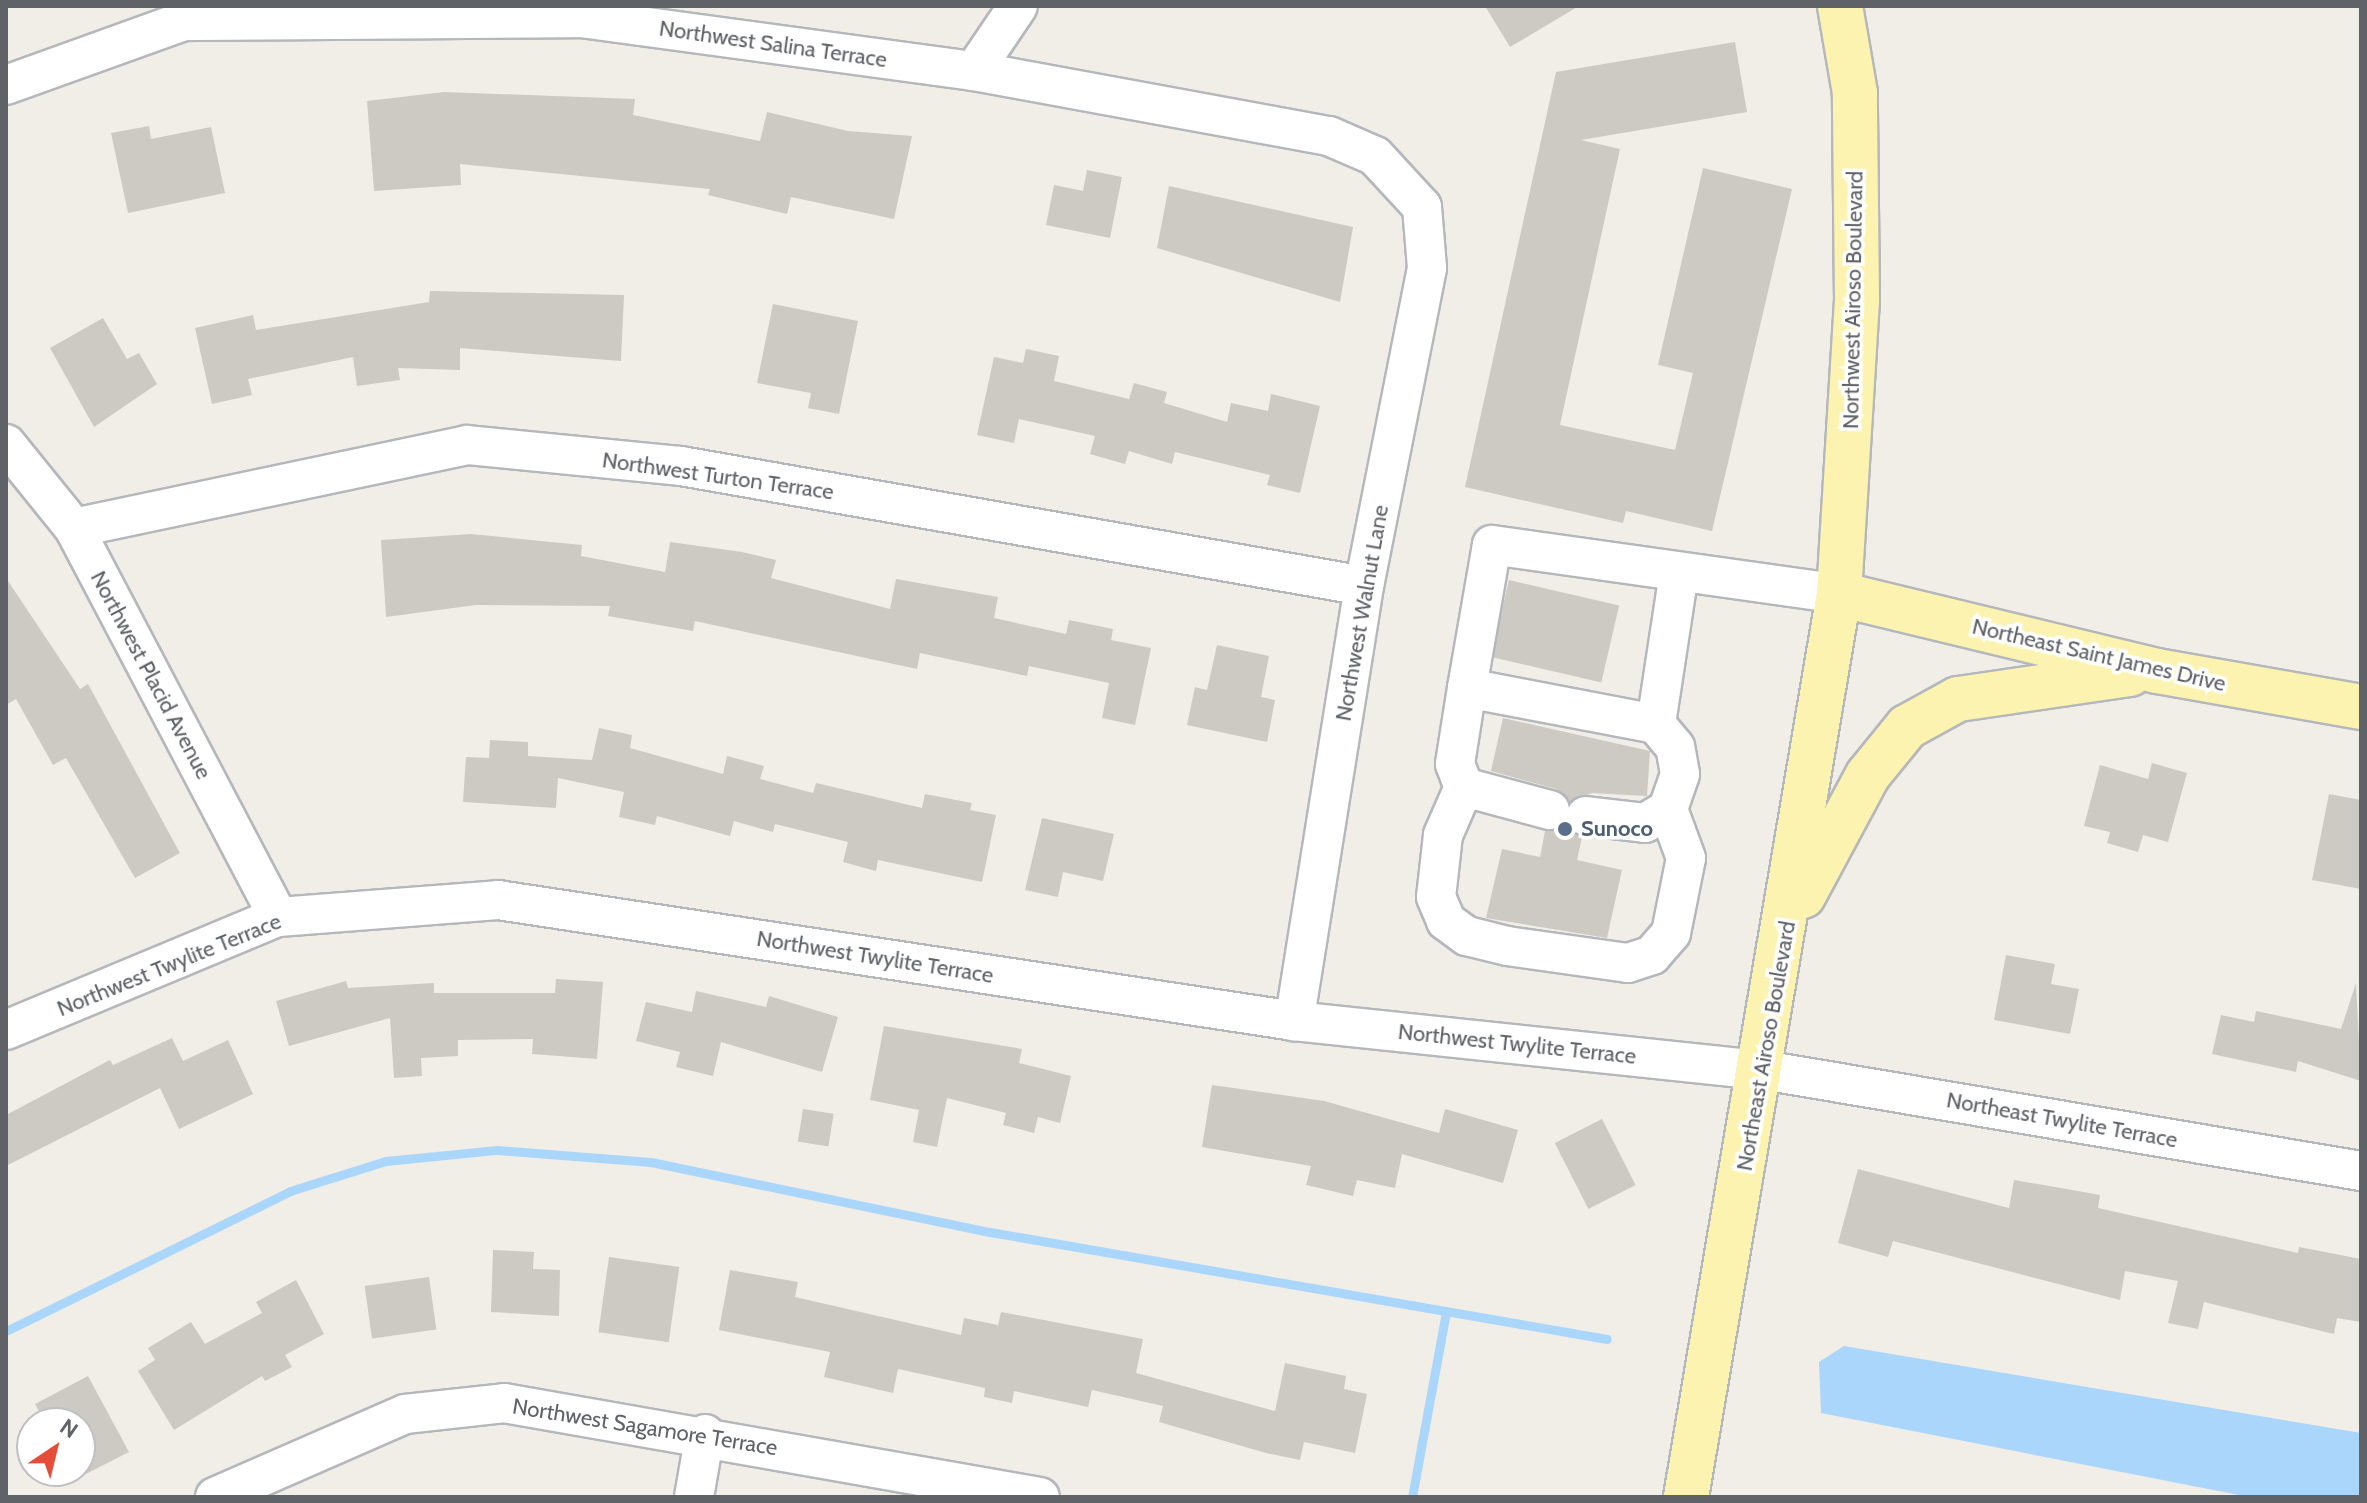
<!DOCTYPE html>
<html>
<head>
<meta charset="utf-8">
<style>
	body { margin:0 }
	#map { position:relative; width:2367px; height:1503px; overflow:hidden; background:#f0eee7; font-family:Cabin,sans-serif }
	div>[style] { position:absolute }
	[style*='--x'] { left:calc(var(--x)*1px); top:calc(var(--y)*1px); width:calc(var(--w)*1px); rotate:calc(var(--a)*1deg) }
	.water>* { inset:0; background:#abd6fc }
	.stream>* { height:9px; margin:-4.5px; padding:0 4.5px; transform-origin:4.5px; border-radius:4.5px; background:#abd6fc }
	.building>* { inset:0; background:#cccac3; transform-origin:0 0 }
	.roads { filter:drop-shadow(2px 0 #b4b7bb) drop-shadow(-2px 0 #b4b7bb) drop-shadow(0 2px #b4b7bb) drop-shadow(0 -2px #b4b7bb) }
	.minor>* { height:38px; margin:-19px; padding:0 19px; transform-origin:19px; border-radius:19px; background:#fff }
	.major>* { height:44px; margin:-22px; padding:0 22px; transform-origin:22px; border-radius:22px; background:#fdf3b0 }
	.dots>* { width:22px; height:22px; translate:-50% -50%; box-sizing:border-box; border:4px solid #fff; border-radius:50% }
	span { translate:-50% -50%; white-space:nowrap; text-align:center; line-height:1.15; -webkit-text-stroke:7px #fff; paint-order:stroke }
	.street-label { font-size:22px; color:#5f6267 }
	.service-label { font-size:22px; color:#4e5e75; font-weight:700 }
	.left { translate:0 -50%; text-align:left }
	.frame { position:absolute; inset:0; border:8px solid #5f6267; pointer-events:none }
	.north { position:absolute; left:16px; top:1407px; width:80px; height:80px; box-sizing:border-box; background:#fff; border:2px solid #bfc0c2; border-radius:50%; rotate:35deg; font-size:22px; font-weight:700; line-height:32px; text-align:center; color:#5f6267 }
	.north::after { content:''; display:block; margin:auto; width:28px; height:36px; background:#e54d39; clip-path:polygon(50% 0,100% 100%,50% 72%,0 100%) }
</style>
</head>
<body>
<div id="map">
	<div class="water">
		<i style="clip-path:polygon(1844px 1346px,2361px 1433px,2361px 1497px,2249px 1497px,1821px 1413px,1819px 1362px)"></i>
	</div>
	<div class="stream">
		<i style="--x:6;--y:1331;--w:317;--a:-26.2"></i>
		<i style="--x:290;--y:1191;--w:101;--a:-17.4"></i>
		<i style="--x:386;--y:1161;--w:112;--a:-5.7"></i>
		<i style="--x:497;--y:1150;--w:154;--a:4.5"></i>
		<i style="--x:651;--y:1162;--w:346;--a:11.7"></i>
		<i style="--x:990;--y:1232;--w:626;--a:9.84"></i>
		<i style="--x:1412;--y:1497;--w:189;--a:-79.6"></i>
	</div>
	<div class="building">
		<i style="clip-path:polygon(1485px 6px,1579px 6px,1510px 47px)"></i>
		<i style="clip-path:polygon(1735px 42px,1747px 112px,1581px 140px,1620px 149px,1560px 425px,1675px 450px,1693px 373px,1658px 365px,1703px 168px,1792px 189px,1712px 531px,1626px 511px,1623px 523px,1465px 487px,1556px 72px)"></i>
		<i style="clip-path:polygon(444px 92px,635px 99px,633px 115px,760px 141px,767px 112px,848px 131px,912px 136px,894px 219px,791px 197px,787px 214px,708px 195px,710px 189px,460px 164px,461px 185px,374px 191px,367px 101px)"></i>
		<i style="clip-path:polygon(149px 126px,151px 139px,211px 127px,225px 193px,128px 213px,111px 133px)"></i>
		<i style="clip-path:polygon(1087px 170px,1122px 177px,1110px 238px,1046px 225px,1054px 185px,1083px 191px)"></i>
		<i style="clip-path:polygon(1169px 186px,1353px 227px,1340px 302px,1157px 248px)"></i>
		<i style="clip-path:polygon(430px 291px,624px 295px,621px 361px,460px 348px,460px 370px,398px 368px,400px 380px,357px 386px,353px 357px,248px 379px,252px 395px,212px 404px,195px 328px,253px 315px,256px 330px,429px 302px)"></i>
		<i style="clip-path:polygon(773px 304px,858px 321px,839px 414px,808px 408px,811px 393px,757px 383px)"></i>
		<i style="clip-path:polygon(103px 318px,127px 359px,139px 353px,157px 384px,94px 427px,50px 348px)"></i>
		<i style="clip-path:polygon(1026px 349px,1059px 356px,1054px 381px,1129px 399px,1134px 383px,1167px 392px,1164px 403px,1227px 422px,1231px 403px,1268px 411px,1271px 394px,1320px 406px,1300px 493px,1267px 485px,1270px 475px,1175px 452px,1172px 464px,1129px 451px,1125px 464px,1090px 454px,1095px 436px,1019px 419px,1014px 443px,977px 435px,994px 357px,1023px 363px)"></i>
		<i style="clip-path:polygon(471px 534px,582px 545px,581px 556px,665px 572px,670px 542px,742px 552px,776px 560px,771px 578px,890px 609px,896px 579px,998px 597px,994px 618px,1066px 634px,1069px 620px,1113px 629px,1111px 640px,1151px 648px,1135px 725px,1102px 718px,1109px 683px,1029px 666px,1027px 676px,920px 653px,917px 669px,695px 621px,693px 631px,608px 616px,610px 606px,476px 605px,386px 617px,381px 540px)"></i>
		<i style="clip-path:polygon(6px 578px,80px 689px,88px 684px,180px 853px,135px 878px,66px 758px,53px 765px,16px 699px,6px 705px)"></i>
		<i style="left:1509px;top:580px;width:113px;height:79px;rotate:13deg"></i>
		<i style="clip-path:polygon(1217px 645px,1269px 656px,1261px 697px,1275px 700px,1267px 742px,1187px 725px,1195px 687px,1207px 690px)"></i>
		<i style="clip-path:polygon(1503px 718px,1650px 751px,1647px 796px,1592px 793px,1570px 802px,1556px 789px,1491px 771px)"></i>
		<i style="clip-path:polygon(599px 728px,632px 735px,630px 748px,723px 774px,727px 756px,764px 766px,760px 779px,813px 793px,816px 783px,922px 808px,925px 794px,972px 803px,970px 810px,996px 815px,982px 882px,878px 860px,876px 871px,843px 862px,848px 842px,775px 824px,773px 832px,734px 821px,730px 836px,657px 816px,655px 825px,619px 817px,624px 792px,558px 778px,556px 808px,463px 802px,466px 757px,489px 758px,490px 740px,528px 742px,528px 756px,592px 760px)"></i>
		<i style="clip-path:polygon(2152px 763px,2187px 773px,2168px 842px,2143px 835px,2138px 852px,2107px 843px,2110px 832px,2084px 826px,2100px 765px,2148px 779px)"></i>
		<i style="clip-path:polygon(2329px 794px,2361px 800px,2361px 889px,2312px 880px)"></i>
		<i style="clip-path:polygon(1042px 818px,1114px 834px,1103px 881px,1063px 872px,1058px 897px,1025px 890px)"></i>
		<i style="clip-path:polygon(1566px 825px,1582px 837px,1577px 860px,1622px 870px,1607px 938px,1486px 918px,1502px 849px,1540px 857px,1545px 831px)"></i>
		<i style="clip-path:polygon(2006px 955px,2055px 964px,2051px 984px,2079px 989px,2070px 1034px,1994px 1020px)"></i>
		<i style="clip-path:polygon(556px 979px,603px 982px,597px 1059px,532px 1054px,533px 1039px,458px 1040px,458px 1056px,421px 1058px,422px 1076px,394px 1078px,390px 1018px,289px 1046px,276px 1001px,346px 981px,348px 988px,434px 983px,434px 993px,555px 993px)"></i>
		<i style="clip-path:polygon(2356px 983px,2361px 1081px,2298px 1061px,2296px 1072px,2212px 1054px,2221px 1015px,2254px 1022px,2256px 1011px,2341px 1029px)"></i>
		<i style="clip-path:polygon(696px 991px,766px 1007px,769px 996px,838px 1017px,822px 1072px,721px 1042px,713px 1076px,676px 1067px,680px 1052px,636px 1041px,646px 1002px,692px 1012px)"></i>
		<i style="clip-path:polygon(884px 1026px,1022px 1049px,1019px 1063px,1071px 1076px,1060px 1123px,1038px 1117px,1034px 1133px,1003px 1125px,1006px 1113px,947px 1098px,937px 1147px,913px 1142px,919px 1110px,870px 1100px)"></i>
		<i style="clip-path:polygon(172px 1038px,183px 1061px,228px 1040px,253px 1094px,179px 1129px,160px 1088px,6px 1166px,6px 1115px,110px 1060px,113px 1065px)"></i>
		<i style="clip-path:polygon(1212px 1085px,1324px 1101px,1439px 1133px,1445px 1109px,1518px 1130px,1503px 1183px,1402px 1154px,1395px 1188px,1357px 1180px,1353px 1196px,1306px 1185px,1311px 1166px,1202px 1147px)"></i>
		<i style="left:803px;top:1109px;width:31px;height:33px;rotate:9deg"></i>
		<i style="left:1602px;top:1119px;width:74px;height:53px;rotate:63deg"></i>
		<i style="clip-path:polygon(1858px 1169px,2009px 1208px,2014px 1180px,2072px 1190px,2100px 1195px,2098px 1208px,2298px 1253px,2299px 1247px,2361px 1259px,2361px 1322px,2337px 1318px,2334px 1334px,2204px 1302px,2198px 1329px,2168px 1323px,2178px 1281px,2125px 1271px,2120px 1300px,1893px 1241px,1888px 1257px,1838px 1243px)"></i>
		<i style="clip-path:polygon(493px 1250px,534px 1252px,533px 1269px,560px 1270px,559px 1316px,491px 1312px)"></i>
		<i style="left:609px;top:1257px;width:71px;height:76px;rotate:8deg"></i>
		<i style="clip-path:polygon(730px 1270px,798px 1282px,795px 1297px,961px 1335px,964px 1318px,998px 1325px,1001px 1312px,1143px 1339px,1136px 1373px,1275px 1411px,1285px 1363px,1346px 1376px,1344px 1389px,1367px 1394px,1355px 1453px,1304px 1442px,1300px 1460px,1266px 1453px,1159px 1422px,1163px 1406px,1092px 1390px,1088px 1407px,1014px 1391px,1012px 1403px,984px 1397px,985px 1388px,898px 1369px,893px 1393px,824px 1377px,830px 1352px,719px 1330px)"></i>
		<i style="left:429px;top:1277px;width:53px;height:65px;rotate:82deg"></i>
		<i style="clip-path:polygon(296px 1280px,324px 1334px,285px 1355px,292px 1367px,265px 1381px,262px 1376px,174px 1430px,138px 1371px,155px 1360px,148px 1348px,191px 1322px,205px 1344px,262px 1313px,256px 1302px)"></i>
		<i style="clip-path:polygon(88px 1376px,129px 1452px,80px 1477px,80px 1423px,46px 1423px,35px 1404px)"></i>
	</div>
	<div class="roads">
		<div class="minor">
			<i style="--x:974;--y:71;--w:78;--a:-55.9"></i>
			<i style="--x:6;--y:85;--w:189;--a:-19.8"></i>
			<i style="--x:184;--y:21;--w:397;--a:-0.4"></i>
			<i style="--x:581;--y:18;--w:397;--a:7.7"></i>
			<i style="--x:974;--y:71;--w:361;--a:10.4"></i>
			<i style="--x:1329;--y:136;--w:50;--a:23.5"></i>
			<i style="--x:1375;--y:156;--w:69;--a:47.3"></i>
			<i style="--x:1422;--y:207;--w:61;--a:85.3"></i>
			<i style="--x:1427;--y:268;--w:324;--a:101.2"></i>
			<i style="--x:1364;--y:586;--w:441;--a:99.1"></i>
			<i style="--x:6;--y:444;--w:108;--a:51"></i>
			<i style="--x:74;--y:528;--w:439;--a:62.3"></i>
			<i style="--x:74;--y:528;--w:402;--a:-11.9"></i>
			<i style="--x:467;--y:445;--w:215;--a:5.6"></i>
			<i style="--x:681;--y:466;--w:693;--a:9.96"></i>
			<i style="--x:1679;--y:573;--w:153;--a:98.7"></i>
			<i style="--x:1656;--y:724;--w:192;--a:-169.2"></i>
			<i style="--x:1467;--y:688;--w:145;--a:-80.1"></i>
			<i style="--x:1492;--y:545;--w:350;--a:8"></i>
			<i style="--x:1467;--y:688;--w:77;--a:99"></i>
			<i style="--x:1455;--y:764;--w:25;--a:69"></i>
			<i style="--x:1464;--y:787;--w:89;--a:15"></i>
			<i style="--x:1464;--y:787;--w:52;--a:113.6"></i>
			<i style="--x:1443;--y:835;--w:62;--a:96.4"></i>
			<i style="--x:1436;--y:897;--w:26;--a:67"></i>
			<i style="--x:1446;--y:921;--w:26;--a:36"></i>
			<i style="--x:1467;--y:936;--w:41;--a:14"></i>
			<i style="--x:1507;--y:946;--w:122;--a:8"></i>
			<i style="--x:1628;--y:963;--w:25;--a:-18"></i>
			<i style="--x:1652;--y:955;--w:29;--a:-49"></i>
			<i style="--x:1671;--y:933;--w:76;--a:-78.7"></i>
			<i style="--x:1686;--y:858;--w:52;--a:-110.2"></i>
			<i style="--x:1586;--y:816;--w:59;--a:6.8"></i>
			<i style="--x:1645;--y:823;--w:27;--a:-31"></i>
			<i style="--x:1668;--y:809;--w:37;--a:-71"></i>
			<i style="--x:1680;--y:774;--w:27;--a:-100"></i>
			<i style="--x:1675;--y:747;--w:30;--a:-130"></i>
			<i style="--x:6;--y:1030;--w:295;--a:-22.6"></i>
			<i style="--x:278;--y:917;--w:221;--a:-4.4"></i>
			<i style="--x:498;--y:900;--w:805;--a:8.64"></i>
			<i style="--x:1294;--y:1021;--w:472;--a:6"></i>
			<i style="--x:1763;--y:1070;--w:606;--a:9.59"></i>
			<i style="--x:215;--y:1497;--w:207;--a:-23.6"></i>
			<i style="--x:405;--y:1414;--w:100;--a:-6.3"></i>
			<i style="--x:504;--y:1403;--w:544;--a:9.95"></i>
			<i style="--x:694;--y:1497;--w:64;--a:-80.1"></i>
		</div>
		<div class="major">
			<i style="--x:1839;--y:594;--w:327;--a:13.6"></i>
			<i style="--x:2157;--y:671;--w:207;--a:10"></i>
			<i style="--x:1803;--y:896;--w:137;--a:-61.8"></i>
			<i style="--x:1868;--y:775;--w:62;--a:-50.9"></i>
			<i style="--x:1907;--y:727;--w:58;--a:-28.8"></i>
			<i style="--x:1958;--y:699;--w:174;--a:-8.3"></i>
			<i style="--x:1686;--y:1497;--w:916;--a:-80.38"></i>
			<i style="--x:1839;--y:594;--w:294;--a:-86.5"></i>
			<i style="--x:1857;--y:301;--w:208;--a:-90.6"></i>
			<i style="--x:1855;--y:93;--w:88;--a:-99.8"></i>
		</div>
	</div>
	<div class="dots">
		<i style="left:1565px;top:829px;background:#5c6f8a"></i>
	</div>
	<div class="street-label">
		<span style="left:773px;top:44px;rotate:8deg">Northwest Salina Terrace</span>
		<span style="left:1853px;top:300px;rotate:-89deg">Northwest Airoso Boulevard</span>
		<span style="left:718px;top:476px;rotate:8deg">Northwest Turton Terrace</span>
		<span style="left:1362px;top:613px;rotate:-80deg">Northwest Walnut Lane</span>
		<span style="left:2099px;top:655px;rotate:13deg">Northeast Saint James Drive</span>
		<span style="left:151px;top:675px;rotate:62deg">Northwest Placid Avenue</span>
		<span style="left:875px;top:957px;rotate:9deg">Northwest Twylite Terrace</span>
		<span style="left:169px;top:965px;rotate:-22deg">Northwest Twylite Terrace</span>
		<span style="left:1517px;top:1044px;rotate:6deg">Northwest Twylite Terrace</span>
		<span style="left:1766px;top:1046px;rotate:-80deg">Northeast Airoso Boulevard</span>
		<span style="left:2062px;top:1120px;rotate:10deg">Northeast Twylite Terrace</span>
		<span style="left:645px;top:1427px;rotate:9deg">Northwest Sagamore Terrace</span>
	</div>
	<div class="service-label">
		<span class="left" style="left:1581px;top:829px">Sunoco</span>
	</div>
	<div class="frame"></div>
	<div class="north">N</div>
</div>
</body>
</html>
